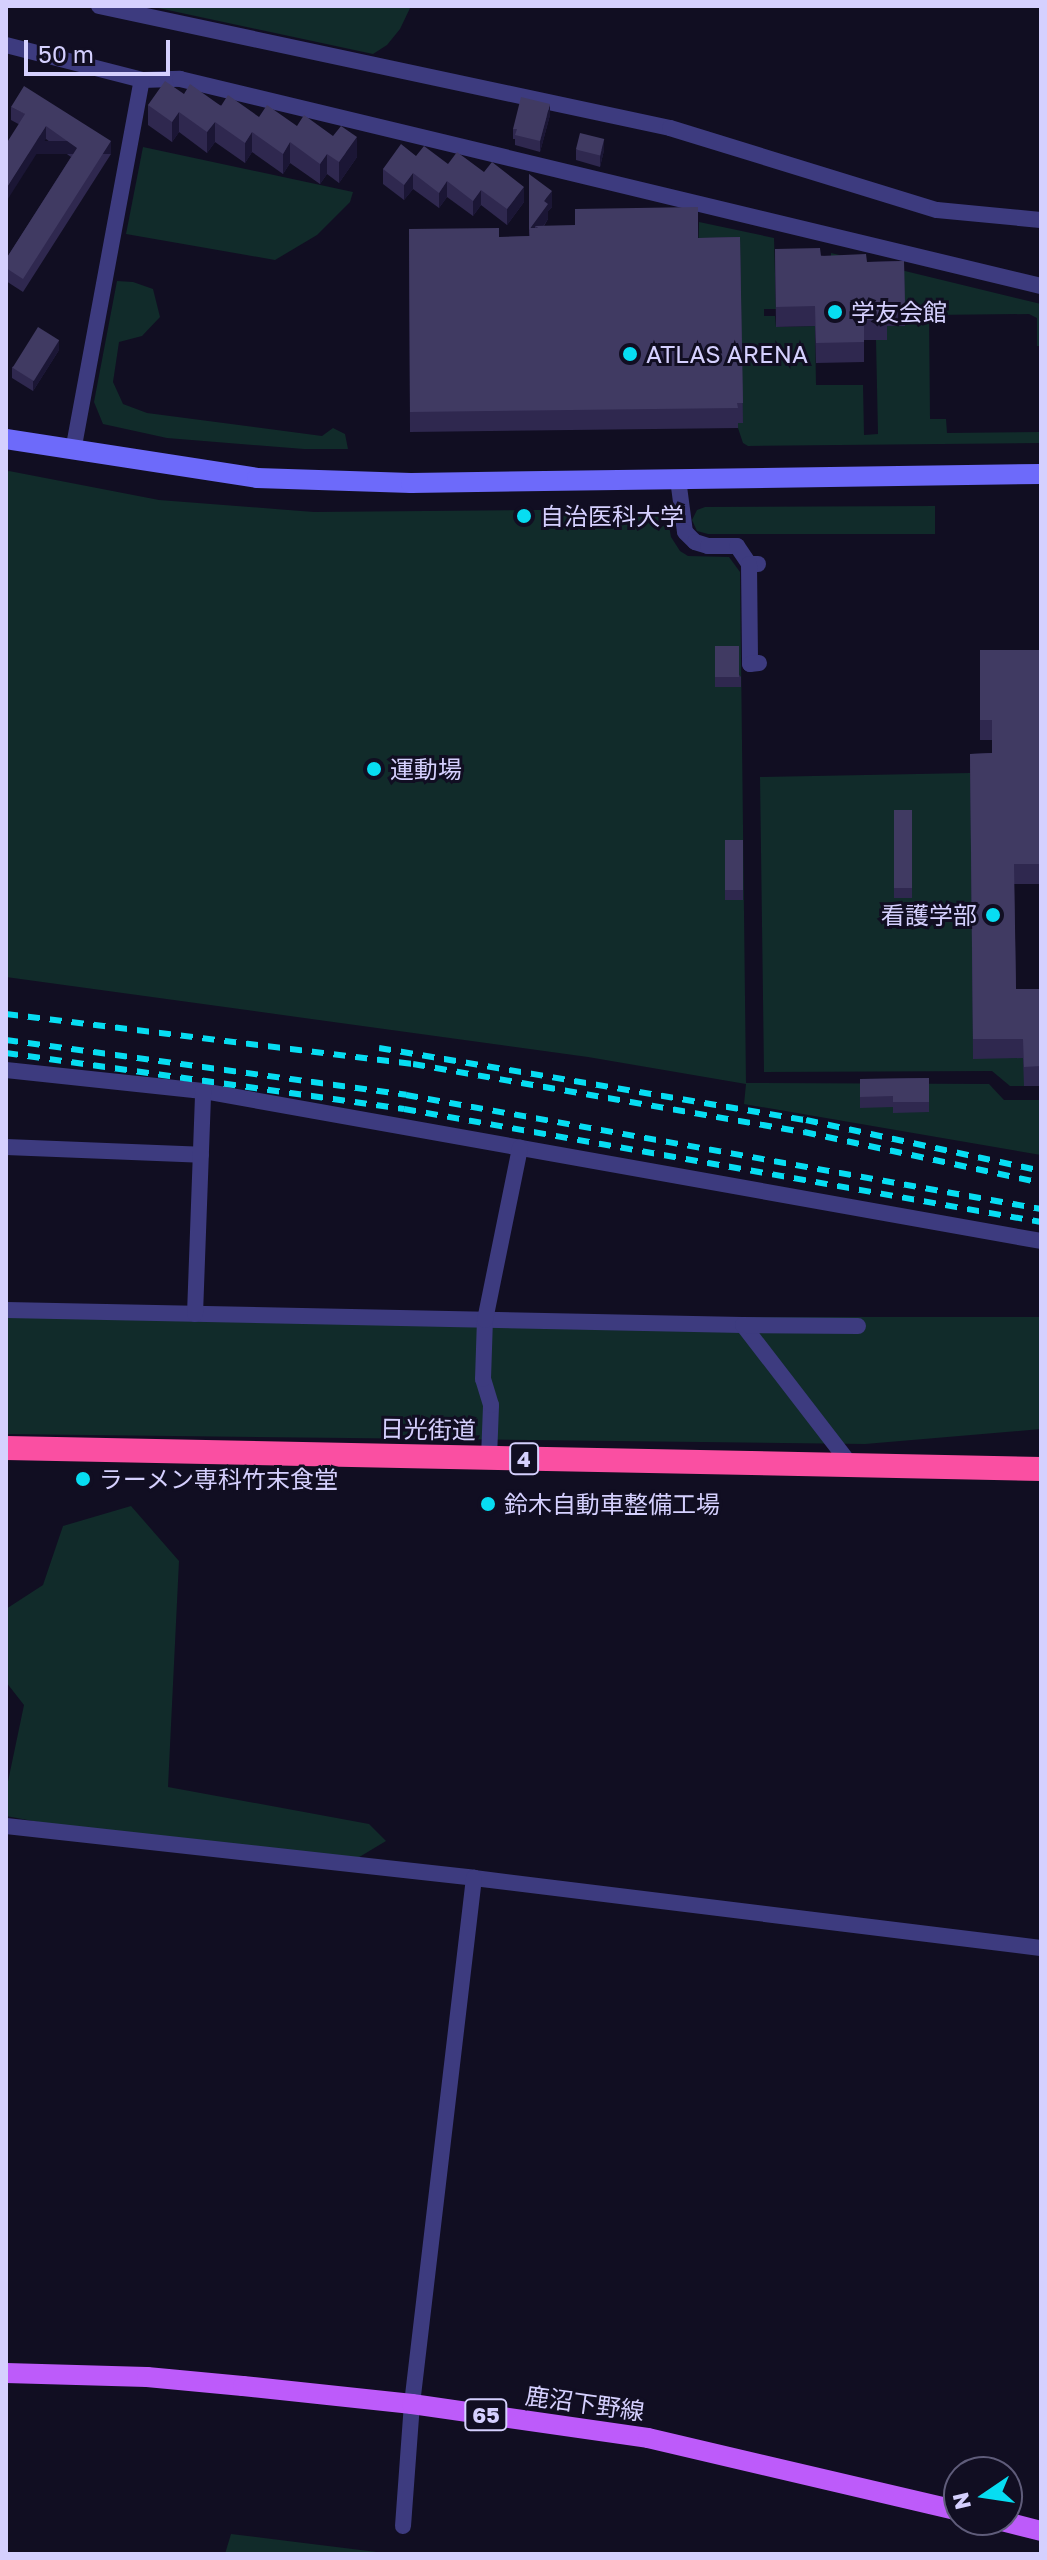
<!DOCTYPE html>
<html>
<head>
<meta charset="utf-8">
<style>
	body { margin:0 }
	#map { position:relative; width:1047px; height:2560px; overflow:hidden; background:#110e22; font-family:"Golos Text","Noto Sans JP",sans-serif }
	div>[style] { position:absolute }
	[style*='--x'] { left:calc(var(--x)*1px); top:calc(var(--y)*1px); width:calc(var(--w)*1px); rotate:calc(var(--a)*1deg) }
	.green>* { inset:0; background:#112b2a }
	.street>* { height:16px; margin:-8px; padding:0 8px; transform-origin:8px; border-radius:8px; background:#3d3b7f }
	.secondary>* { height:20px; margin:-10px; padding:0 10px; transform-origin:10px; border-radius:10px; background:#6d6afa }
	.primary>* { height:20px; margin:-10px; padding:0 10px; transform-origin:10px; border-radius:10px; background:#bd5bfa }
	.highway>* { height:24px; margin:-12px; padding:0 12px; transform-origin:12px; border-radius:12px; background:#fa4fa2 }
	.rail>* { height:6px; margin-top:-3px; transform-origin:0; background:repeating-linear-gradient(90deg,#07ddf2 0 12px,transparent 0 22px) }
	.wall>* { inset:0; background:#2f284f; transform-origin:0 0 }
	.shaded-wall>* { inset:0; background:#1b1635; transform-origin:0 0 }
	.building>* { inset:0; background:#403a62; transform-origin:0 0 }
	.dots>* { width:22px; height:22px; translate:-50% -50%; box-sizing:border-box; border:4px solid #110e22; border-radius:50% }
	span { translate:-50% -50%; white-space:nowrap; text-align:center; line-height:1.15; -webkit-text-stroke:6px #110e22; paint-order:stroke }
	.shield-label span { padding:2px 6px; background:#110e22; border:2px solid; border-radius:6px; -webkit-text-stroke-width:0 }
	.shield-label { font-size:22px; color:#d5d0fe; font-weight:700 }
	.poi-label { font-size:24px; color:#d5d0fe }
	.left { translate:0 -50%; text-align:left }
	.right { translate:-100% -50%; text-align:right }
	.street-label { font-size:24px; color:#d5d0fe }
	.frame { position:absolute; inset:0; border:8px solid #d5d0fe; pointer-events:none }
	.north { position:absolute; left:943px; top:2456px; width:80px; height:80px; box-sizing:border-box; background:#110e22; border:2px solid #5f5c7a; border-radius:50%; rotate:257deg; font-size:22px; font-weight:700; line-height:32px; text-align:center; color:#d5d0fe }
	.north::after { content:''; display:block; margin:auto; width:28px; height:36px; background:#07ddf2; clip-path:polygon(50% 0,100% 100%,50% 72%,0 100%) }
	.scale { position:absolute; left:24px; top:40px; width:146px; height:36px; box-sizing:border-box; border:4px solid #d5d0fe; border-top:0; padding-left:10px; font-size:24px; line-height:28px; white-space:nowrap; color:#d5d0fe; -webkit-text-stroke:6px #110e22; paint-order:stroke }
</style>
</head>
<body>
<div id="map">
	<div class="green">
		<i style="clip-path:polygon(149px 6px,411px 6px,400px 29px,387px 45px,373px 54px)"></i>
		<i style="clip-path:polygon(143px 147px,353px 192px,350px 202px,317px 235px,275px 260px,126px 234px)"></i>
		<i style="clip-path:polygon(699px 222px,774px 238px,776px 309px,764px 309px,764px 316px,775px 316px,776px 327px,815px 326px,816px 385px,863px 385px,864px 435px,878px 434px,876px 340px,887px 339px,831px 276px,831px 253px,1041px 304px,1041px 346px,1037px 346px,1037px 318px,1029px 314px,929px 315px,930px 419px,946px 419px,947px 433px,1041px 432px,1041px 443px,748px 446px,743px 443px,738px 428px,737px 423px,743px 422px,698px 258px)"></i>
		<i style="clip-path:polygon(117px 281px,133px 282px,153px 289px,160px 317px,142px 336px,119px 342px,113px 382px,123px 404px,147px 413px,322px 436px,333px 428px,345px 434px,348px 449px,304px 449px,167px 438px,103px 424px,94px 402px)"></i>
		<i style="clip-path:polygon(9px 471px,159px 500px,314px 512px,666px 509px,671px 537px,680px 551px,688px 556px,729px 557px,740px 572px,746px 1083px,989px 1084px,1004px 1100px,1041px 1100px,1041px 1155px,744px 1104px,746px 1084px,588px 1057px,6px 977px,6px 472px)"></i>
		<i style="clip-path:polygon(935px 506px,935px 534px,708px 534px,697px 531px,692px 520px,697px 510px,705px 507px)"></i>
		<i style="clip-path:polygon(970px 773px,1016px 1023px,1041px 1086px,1010px 1086px,992px 1071px,764px 1072px,760px 777px)"></i>
		<i style="clip-path:polygon(6px 1317px,1041px 1317px,1041px 1429px,865px 1444px,6px 1434px)"></i>
		<i style="clip-path:polygon(131px 1506px,179px 1561px,168px 1787px,369px 1824px,386px 1841px,356px 1859px,71px 1828px,6px 1816px,6px 1791px,24px 1705px,6px 1682px,6px 1609px,43px 1585px,63px 1526px)"></i>
		<i style="clip-path:polygon(231px 2534px,393px 2554px,225px 2554px)"></i>
	</div>
	<div class="street">
		<i style="--x:99;--y:6;--w:584;--a:12.06"></i>
		<i style="--x:670;--y:128;--w:279;--a:17.1"></i>
		<i style="--x:937;--y:210;--w:104;--a:5.5"></i>
		<i style="--x:6;--y:45;--w:140;--a:14.4"></i>
		<i style="--x:142;--y:80;--w:38;--a:-2"></i>
		<i style="--x:180;--y:79;--w:886;--a:13.52"></i>
		<i style="--x:73;--y:451;--w:377;--a:-79.5"></i>
		<i style="--x:678;--y:479;--w:53;--a:82.5"></i>
		<i style="--x:685;--y:532;--w:14;--a:45"></i>
		<i style="--x:695;--y:542;--w:14;--a:17"></i>
		<i style="--x:708;--y:546;--w:29;--a:0"></i>
		<i style="--x:737;--y:546;--w:22;--a:56"></i>
		<i style="--x:749;--y:564;--w:9;--a:0"></i>
		<i style="--x:749;--y:564;--w:100;--a:89.4"></i>
		<i style="--x:750;--y:664;--w:9;--a:-6"></i>
		<i style="--x:6;--y:1070;--w:198;--a:6.1"></i>
		<i style="--x:203;--y:1091;--w:851;--a:10.15"></i>
		<i style="--x:6;--y:1147;--w:195;--a:2.3"></i>
		<i style="--x:6;--y:1310;--w:737;--a:1.17"></i>
		<i style="--x:743;--y:1325;--w:175;--a:52.4"></i>
		<i style="--x:195;--y:1314;--w:223;--a:-87.9"></i>
		<i style="--x:743;--y:1325;--w:115;--a:0.5"></i>
		<i style="--x:489;--y:1458;--w:53;--a:-87.8"></i>
		<i style="--x:491;--y:1405;--w:27;--a:-107"></i>
		<i style="--x:483;--y:1379;--w:59;--a:-88.1"></i>
		<i style="--x:485;--y:1320;--w:176;--a:-78.5"></i>
		<i style="--x:6;--y:1826;--w:471;--a:6.3"></i>
		<i style="--x:474;--y:1878;--w:571;--a:7.04"></i>
		<i style="--x:403;--y:2526;--w:122;--a:-85.8"></i>
		<i style="--x:412;--y:2404;--w:530;--a:-83.28"></i>
	</div>
	<div class="secondary">
		<i style="--x:6;--y:439;--w:254;--a:8.8"></i>
		<i style="--x:257;--y:478;--w:154;--a:1.9"></i>
		<i style="--x:411;--y:483;--w:630;--a:-0.82"></i>
	</div>
	<div class="primary">
		<i style="--x:6;--y:2373;--w:141;--a:1.6"></i>
		<i style="--x:147;--y:2377;--w:96;--a:5.4"></i>
		<i style="--x:243;--y:2386;--w:170;--a:6.1"></i>
		<i style="--x:412;--y:2404;--w:238;--a:8.2"></i>
		<i style="--x:648;--y:2438;--w:319;--a:13.2"></i>
		<i style="--x:998;--y:2520;--w:44;--a:14.3"></i>
	</div>
	<div class="highway">
		<i style="--x:6;--y:1448;--w:1035;--a:1.16"></i>
	</div>
	<div class="rail">
		<i style="--x:6;--y:1014;--w:410;--a:7"></i>
		<i style="--x:413;--y:1064;--w:397;--a:9.9"></i>
		<i style="--x:804;--y:1132;--w:242;--a:12.1"></i>
		<i style="--x:6;--y:1040;--w:404;--a:7.8"></i>
		<i style="--x:406;--y:1095;--w:645;--a:10.18"></i>
		<i style="--x:379;--y:1048;--w:433;--a:9.6"></i>
		<i style="--x:806;--y:1120;--w:240;--a:12.2"></i>
		<i style="--x:6;--y:1053;--w:402;--a:8"></i>
		<i style="--x:404;--y:1109;--w:647;--a:10.06"></i>
	</div>
	<div class="wall">
		<i style="clip-path:polygon(184px 94px,259px 117px,357px 157px,339px 183px,327px 174px,320px 184px,290px 163px,283px 174px,252px 152px,245px 163px,215px 142px,207px 153px,179px 132px,172px 142px,148px 125px,148px 105px)"></i>
		<i style="clip-path:polygon(11px 107px,111px 154px,23px 292px,6px 281px,6px 259px,71px 157px,46px 139px,11px 120px)"></i>
		<i style="clip-path:polygon(550px 115px,540px 152px,515px 145px,515px 139px,513px 139px,513px 129px)"></i>
		<i style="clip-path:polygon(576px 150px,604px 150px,600px 167px,576px 160px)"></i>
		<i style="clip-path:polygon(416px 156px,524px 202px,507px 225px,481px 205px,473px 216px,447px 197px,439px 208px,413px 189px,404px 200px,383px 184px,383px 169px)"></i>
		<i style="clip-path:polygon(529px 174px,552px 207px,548px 211px,548px 219px,544px 226px,698px 238px,740px 237px,743px 423px,738px 423px,738px 428px,410px 432px,409px 229px,499px 237px,529px 236px)"></i>
		<i style="clip-path:polygon(775px 249px,867px 262px,904px 261px,905px 326px,887px 326px,887px 340px,864px 340px,864px 362px,816px 363px,815px 326px,776px 327px)"></i>
		<i style="clip-path:polygon(59px 350px,33px 391px,12px 378px,12px 367px)"></i>
		<i style="clip-path:polygon(715px 646px,741px 677px,741px 687px,715px 687px)"></i>
		<i style="clip-path:polygon(980px 650px,1041px 650px,1041px 884px,1014px 884px,1016px 989px,1041px 989px,1041px 1086px,1024px 1086px,1023px 1058px,973px 1059px,970px 754px,992px 753px,992px 740px,980px 740px)"></i>
		<i style="left:894px;top:810px;width:18px;height:88px"></i>
		<i style="left:725px;top:840px;width:18px;height:60px"></i>
		<i style="clip-path:polygon(929px 1078px,929px 1112px,893px 1113px,893px 1107px,860px 1108px,860px 1079px)"></i>
	</div>
	<div class="shaded-wall">
		<i style="clip-path:polygon(550px 104px,550px 115px,540px 152px,540px 141px)"></i>
		<i style="clip-path:polygon(179px 112px,179px 132px,172px 142px,172px 122px)"></i>
		<i style="clip-path:polygon(215px 122px,215px 142px,207px 153px,207px 132px)"></i>
		<i style="clip-path:polygon(46px 126px,46px 139px,6px 202px,6px 189px)"></i>
		<i style="clip-path:polygon(252px 132px,252px 152px,245px 163px,245px 143px)"></i>
		<i style="clip-path:polygon(357px 137px,357px 157px,339px 183px,339px 162px)"></i>
		<i style="clip-path:polygon(604px 139px,604px 150px,600px 167px,600px 157px)"></i>
		<i style="left:111px;top:141px;width:13px;height:164px;rotate:90deg"></i>
		<i style="clip-path:polygon(290px 142px,290px 163px,283px 174px,283px 154px)"></i>
		<i style="clip-path:polygon(327px 154px,327px 174px,320px 184px,320px 164px)"></i>
		<i style="clip-path:polygon(413px 173px,413px 189px,404px 200px,404px 185px)"></i>
		<i style="clip-path:polygon(447px 181px,447px 197px,439px 208px,439px 193px)"></i>
		<i style="clip-path:polygon(524px 187px,524px 202px,507px 225px,507px 209px)"></i>
		<i style="clip-path:polygon(481px 190px,481px 205px,473px 216px,473px 201px)"></i>
		<i style="clip-path:polygon(552px 191px,552px 207px,548px 211px,548px 219px,538px 234px,538px 228px,535px 226px,535px 237px,529px 230px,544px 201px)"></i>
		<i style="clip-path:polygon(59px 340px,59px 350px,33px 391px,33px 381px)"></i>
	</div>
	<div class="building">
		<i style="clip-path:polygon(165px 81px,184px 94px,190px 84px,221px 106px,228px 95px,259px 117px,267px 105px,297px 126px,304px 115px,333px 136px,341px 126px,357px 137px,339px 162px,327px 154px,320px 164px,290px 142px,283px 154px,252px 132px,245px 143px,215px 122px,207px 132px,179px 112px,172px 122px,148px 105px)"></i>
		<i style="clip-path:polygon(24px 86px,111px 141px,23px 279px,6px 268px,6px 259px,77px 148px,46px 126px,6px 189px,6px 144px,25px 114px,11px 107px)"></i>
		<i style="clip-path:polygon(521px 97px,550px 104px,540px 141px,515px 135px,517px 129px,513px 129px)"></i>
		<i style="left:580px;top:133px;width:25px;height:17px;rotate:14deg"></i>
		<i style="clip-path:polygon(401px 144px,416px 156px,424px 146px,448px 164px,457px 152px,484px 172px,492px 162px,524px 187px,507px 209px,481px 190px,473px 201px,447px 181px,439px 193px,413px 173px,404px 185px,383px 169px)"></i>
		<i style="clip-path:polygon(529px 174px,552px 191px,544px 201px,548px 204px,529px 230px)"></i>
		<i style="clip-path:polygon(698px 207px,698px 238px,740px 237px,743px 403px,737px 403px,738px 408px,410px 412px,409px 229px,499px 228px,499px 237px,530px 236px,529px 228px,538px 228px,535px 226px,575px 225px,575px 209px)"></i>
		<i style="clip-path:polygon(820px 248px,821px 256px,866px 254px,867px 262px,904px 261px,905px 306px,886px 306px,887px 320px,864px 320px,864px 342px,816px 343px,815px 306px,776px 307px,775px 249px)"></i>
		<i style="left:38px;top:327px;width:25px;height:48px;rotate:32deg"></i>
		<i style="left:715px;top:646px;width:24px;height:31px"></i>
		<i style="clip-path:polygon(980px 650px,1041px 650px,1041px 864px,1014px 864px,1016px 989px,1041px 989px,1041px 1066px,1024px 1067px,1023px 1039px,973px 1039px,970px 754px,992px 753px,992px 720px,980px 720px)"></i>
		<i style="left:894px;top:810px;width:18px;height:78px"></i>
		<i style="left:725px;top:840px;width:18px;height:50px"></i>
		<i style="clip-path:polygon(929px 1078px,929px 1102px,893px 1102px,893px 1096px,860px 1097px,860px 1079px)"></i>
	</div>
	<div class="dots">
		<i style="left:835px;top:312px;background:#07ddf2"></i>
		<i style="left:630px;top:354px;background:#07ddf2"></i>
		<i style="left:524px;top:516px;background:#07ddf2"></i>
		<i style="left:374px;top:769px;background:#07ddf2"></i>
		<i style="left:993px;top:915px;background:#07ddf2"></i>
		<i style="left:83px;top:1479px;background:#07ddf2"></i>
		<i style="left:488px;top:1504px;background:#07ddf2"></i>
	</div>
	<div class="shield-label">
		<span style="left:524px;top:1459px">4</span>
		<span style="left:486px;top:2415px">65</span>
	</div>
	<div class="poi-label">
		<span class="left" style="left:851px;top:312px">学友会館</span>
		<span class="left" style="left:646px;top:354px">ATLAS ARENA</span>
		<span class="left" style="left:540px;top:516px">自治医科大学</span>
		<span class="left" style="left:390px;top:769px">運動場</span>
		<span class="right" style="left:977px;top:915px">看護学部</span>
		<span class="left" style="left:99px;top:1479px">ラーメン専科竹末食堂</span>
		<span class="left" style="left:504px;top:1504px">鈴木自動車整備工場</span>
	</div>
	<div class="street-label">
		<span style="left:428px;top:1429px;rotate:1deg">日光街道</span>
		<span style="left:585px;top:2403px;rotate:8deg">鹿沼下野線</span>
	</div>
	<div class="frame"></div>
	<div class="north">N</div>
	<div class="scale">50 m</div>
</div>
</body>
</html>
